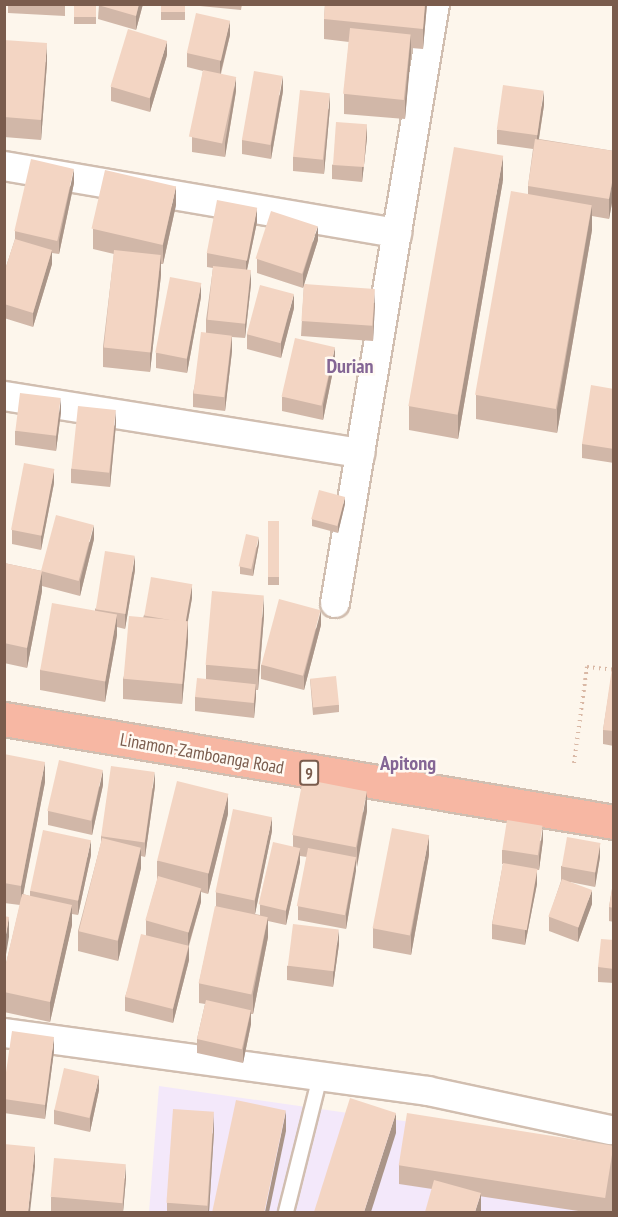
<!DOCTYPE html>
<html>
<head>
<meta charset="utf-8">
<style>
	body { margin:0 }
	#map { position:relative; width:618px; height:1217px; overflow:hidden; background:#fdf6ec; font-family:"PT Sans Narrow",sans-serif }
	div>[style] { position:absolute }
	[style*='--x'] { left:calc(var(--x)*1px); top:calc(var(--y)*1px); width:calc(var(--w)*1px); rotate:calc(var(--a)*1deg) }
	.education>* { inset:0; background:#f3e8fa }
	.path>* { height:4px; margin-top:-2px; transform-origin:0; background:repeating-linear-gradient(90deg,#d9b8a5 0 1.5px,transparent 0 6px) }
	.roads { filter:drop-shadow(2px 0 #d1beb0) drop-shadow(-2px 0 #d1beb0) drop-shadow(0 2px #d1beb0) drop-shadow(0 -2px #d1beb0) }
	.lane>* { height:14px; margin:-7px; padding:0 7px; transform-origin:7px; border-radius:7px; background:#fff }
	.street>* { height:28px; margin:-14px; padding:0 14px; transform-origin:14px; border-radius:14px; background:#fff }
	.highway>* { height:33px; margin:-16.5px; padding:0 16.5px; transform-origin:16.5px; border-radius:16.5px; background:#f7b7a3 }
	.wall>* { inset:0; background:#d1b7a8; transform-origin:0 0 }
	.shaded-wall>* { inset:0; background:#aa9588 }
	.building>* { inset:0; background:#f3d5c3; transform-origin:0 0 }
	span { translate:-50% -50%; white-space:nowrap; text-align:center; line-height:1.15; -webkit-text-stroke:5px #fffaf3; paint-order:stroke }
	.shield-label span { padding:2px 4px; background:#fffaf3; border:2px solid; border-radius:4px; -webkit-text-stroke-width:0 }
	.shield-label { font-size:16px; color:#7a5c4d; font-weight:700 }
	.street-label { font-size:18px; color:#7a5c4d }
	.neighbourhood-label { font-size:20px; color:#846695; font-weight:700 }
	.frame { position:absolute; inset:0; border:6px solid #7a5c4d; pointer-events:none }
</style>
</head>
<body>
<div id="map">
	<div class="education">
		<i style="clip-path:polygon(159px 1086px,613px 1151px,613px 1212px,149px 1212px)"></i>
	</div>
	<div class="path">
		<i style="--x:574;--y:763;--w:97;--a:-82.3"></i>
		<i style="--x:587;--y:667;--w:27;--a:6"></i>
	</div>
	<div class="roads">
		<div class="lane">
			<i style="--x:286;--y:1212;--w:139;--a:-75.9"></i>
		</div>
		<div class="street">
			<i style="--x:4;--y:166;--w:399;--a:9.7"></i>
			<i style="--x:4;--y:396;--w:361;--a:9.1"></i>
			<i style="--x:335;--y:603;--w:607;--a:-80.52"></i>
			<i style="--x:4;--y:1033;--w:428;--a:7.8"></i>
			<i style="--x:428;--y:1091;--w:190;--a:12.1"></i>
		</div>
		<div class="highway">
			<i style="--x:4;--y:719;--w:619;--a:9.58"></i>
		</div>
	</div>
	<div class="wall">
		<i style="clip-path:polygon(8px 4px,65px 4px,65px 16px,8px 13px)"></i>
		<i style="left:74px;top:4px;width:22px;height:20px"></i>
		<i style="clip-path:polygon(99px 4px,143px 4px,136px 30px,98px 19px)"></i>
		<i style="left:161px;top:4px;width:24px;height:16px"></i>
		<i style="clip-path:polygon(200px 4px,242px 4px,241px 10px,200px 6px)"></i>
		<i style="clip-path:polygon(325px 4px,427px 4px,423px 49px,411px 48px,405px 119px,344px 114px,344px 94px,349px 42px,324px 39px,324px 19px)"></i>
		<i style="clip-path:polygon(230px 35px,221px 74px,236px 91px,225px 157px,192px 152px,192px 137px,203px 71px,187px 67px,187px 53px)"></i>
		<i style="clip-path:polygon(4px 40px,47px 63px,41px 140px,4px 137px)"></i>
		<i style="clip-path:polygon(167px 55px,150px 112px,111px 101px,111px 87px)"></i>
		<i style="clip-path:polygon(283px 91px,271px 159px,242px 154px,242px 140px)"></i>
		<i style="clip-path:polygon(544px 105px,539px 139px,614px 151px,614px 192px,609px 219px,592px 216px,592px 230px,557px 433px,476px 419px,476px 395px,528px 194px,528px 186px,533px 149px,497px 144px,497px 130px)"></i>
		<i style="clip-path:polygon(330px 107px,324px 174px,293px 171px,293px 157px)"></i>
		<i style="clip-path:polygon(367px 138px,362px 182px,332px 179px,332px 165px)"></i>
		<i style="clip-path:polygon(503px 180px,458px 439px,409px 430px,409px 406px)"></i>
		<i style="clip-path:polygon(74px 183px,59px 254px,52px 253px,52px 264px,33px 327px,4px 318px,4px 273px,15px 239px,15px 231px)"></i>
		<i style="clip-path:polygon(176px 205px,163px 264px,161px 264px,161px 275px,150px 372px,103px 367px,103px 347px,114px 254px,93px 249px,93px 229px)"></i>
		<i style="clip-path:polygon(257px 222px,247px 269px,251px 284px,245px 338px,232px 337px,232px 351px,225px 411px,193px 407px,193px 393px,206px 333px,206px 320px,213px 268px,207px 267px,207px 253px)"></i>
		<i style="clip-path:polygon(318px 240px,304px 284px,375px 303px,373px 341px,301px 336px,304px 285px,303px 288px,257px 273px,257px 259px)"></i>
		<i style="clip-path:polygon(201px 297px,187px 373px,156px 368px,156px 353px)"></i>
		<i style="clip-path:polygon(294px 308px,281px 358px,247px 349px,247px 334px)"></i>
		<i style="clip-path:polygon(335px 361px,323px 420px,282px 411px,282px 397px)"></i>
		<i style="clip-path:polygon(614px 389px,614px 463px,582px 458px,582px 444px)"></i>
		<i style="clip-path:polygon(61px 412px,56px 451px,15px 445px,15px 431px)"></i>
		<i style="clip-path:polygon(116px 424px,110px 487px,71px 483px,71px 469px)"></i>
		<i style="clip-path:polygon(54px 483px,41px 550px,12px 544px,12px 530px)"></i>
		<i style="clip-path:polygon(345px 504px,338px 533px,312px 526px,312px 519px)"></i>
		<i style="left:268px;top:521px;width:11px;height:64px"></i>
		<i style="clip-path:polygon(94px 539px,80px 596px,42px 586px,42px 591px,27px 668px,4px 663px,4px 563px,42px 571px)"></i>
		<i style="clip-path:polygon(259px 544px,253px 576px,240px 574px,240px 566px)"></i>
		<i style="clip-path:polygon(135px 570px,125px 629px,117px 627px,117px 635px,105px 702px,40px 690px,40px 670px,95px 611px,95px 609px)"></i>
		<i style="clip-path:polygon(192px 598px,188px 621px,188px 641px,182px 704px,123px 699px,123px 679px,144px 615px)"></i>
		<i style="clip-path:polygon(264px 616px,258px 690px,256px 690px,254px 718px,195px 711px,195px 697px,206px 679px,206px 665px)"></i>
		<i style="clip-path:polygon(321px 625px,304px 690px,261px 679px,261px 665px)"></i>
		<i style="clip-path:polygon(614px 661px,614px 746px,603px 744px,603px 730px)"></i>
		<i style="clip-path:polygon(310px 679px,339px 705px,339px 712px,313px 715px)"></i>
		<i style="clip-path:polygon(4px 754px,45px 782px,23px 894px,30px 896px,30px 891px,91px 855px,78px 915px,72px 914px,72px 925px,50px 1022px,4px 1012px,4px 972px,20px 905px,4px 903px)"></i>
		<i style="clip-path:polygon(103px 785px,92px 835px,48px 825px,48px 811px)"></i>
		<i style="clip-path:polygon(155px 786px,145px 857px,141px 856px,141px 868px,118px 961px,78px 951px,78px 931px,101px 843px,101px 836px)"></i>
		<i style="clip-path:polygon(367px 811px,356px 867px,346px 929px,298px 920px,298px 906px,307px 857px,300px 856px,300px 862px,286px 925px,268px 921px,268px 937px,253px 1014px,251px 1014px,251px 1024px,243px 1063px,197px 1053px,197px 1039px,205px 1004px,199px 1003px,199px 983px,216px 906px,216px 892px,272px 831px,255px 914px,260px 915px,260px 905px,293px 847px,293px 835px)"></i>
		<i style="clip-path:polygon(228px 814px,208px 894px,201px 892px,201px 902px,189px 946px,189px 960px,173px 1023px,125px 1011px,125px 997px,146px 935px,146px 920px,157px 881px,157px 861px)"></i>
		<i style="clip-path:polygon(543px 840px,539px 870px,537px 870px,537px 884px,525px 945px,492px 939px,492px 924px,503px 864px,502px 864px,502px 850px)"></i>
		<i style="clip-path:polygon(429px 855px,411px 955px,373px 948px,373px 928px)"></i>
		<i style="clip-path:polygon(600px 857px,595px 887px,570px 882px,592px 904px,578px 942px,549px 931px,549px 917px,561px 881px,561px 866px)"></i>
		<i style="clip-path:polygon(614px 877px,614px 922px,609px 921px,609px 907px)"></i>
		<i style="clip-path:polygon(614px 940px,614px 983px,598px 982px,598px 967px)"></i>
		<i style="clip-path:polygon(339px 944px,333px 987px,287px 980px,287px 966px)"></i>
		<i style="clip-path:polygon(54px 1051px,45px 1119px,4px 1113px,4px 1086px)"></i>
		<i style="clip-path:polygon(99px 1090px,90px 1132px,54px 1124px,54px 1110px)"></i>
		<i style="clip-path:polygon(214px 1131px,209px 1212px,167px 1212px,167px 1203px)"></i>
		<i style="clip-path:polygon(614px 1144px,614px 1212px,585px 1212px,399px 1184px,399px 1165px)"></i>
		<i style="clip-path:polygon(126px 1178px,123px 1212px,65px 1212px,51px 1211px,51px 1197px)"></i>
	</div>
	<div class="shaded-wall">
		<i style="clip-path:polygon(139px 4px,143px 4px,136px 30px,136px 16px)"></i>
		<i style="clip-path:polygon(425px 4px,427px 4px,423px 49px,423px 29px)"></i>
		<i style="clip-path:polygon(230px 21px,230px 35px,220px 75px,220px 60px)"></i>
		<i style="clip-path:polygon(411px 34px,411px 54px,405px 119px,405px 100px)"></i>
		<i style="clip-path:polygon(167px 41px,167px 55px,150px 112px,150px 98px)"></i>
		<i style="clip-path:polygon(47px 43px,47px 63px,41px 140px,41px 120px)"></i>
		<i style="clip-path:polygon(283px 76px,283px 91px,271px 159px,271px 145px)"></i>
		<i style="clip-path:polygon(236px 77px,236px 91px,225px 157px,225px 143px)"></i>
		<i style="clip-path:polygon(544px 91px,544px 105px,537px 150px,537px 136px)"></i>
		<i style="clip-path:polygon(330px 93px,330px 107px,324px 174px,324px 160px)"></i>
		<i style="clip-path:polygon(367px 124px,367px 138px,362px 182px,362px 168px)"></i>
		<i style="clip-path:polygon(503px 156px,503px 180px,458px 439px,458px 414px)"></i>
		<i style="clip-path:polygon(74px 169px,74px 183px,59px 254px,59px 240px)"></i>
		<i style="clip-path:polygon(614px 172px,614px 192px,609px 219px,609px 199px)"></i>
		<i style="clip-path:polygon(176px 186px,176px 205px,163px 264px,163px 245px)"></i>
		<i style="clip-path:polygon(592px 206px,592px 230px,557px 433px,557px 409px)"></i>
		<i style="clip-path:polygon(257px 208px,257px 222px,246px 275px,246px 261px)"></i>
		<i style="clip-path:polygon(318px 226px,318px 240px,303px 288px,303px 274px)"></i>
		<i style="clip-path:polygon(52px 250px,52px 264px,33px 327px,33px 313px)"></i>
		<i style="clip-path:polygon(161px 255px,161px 275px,150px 372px,150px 352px)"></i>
		<i style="clip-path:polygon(251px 270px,251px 284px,245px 338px,245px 324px)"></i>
		<i style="clip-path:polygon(201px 283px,201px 297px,187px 373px,187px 359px)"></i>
		<i style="clip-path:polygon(375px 289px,375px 303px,373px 341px,373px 326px)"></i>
		<i style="clip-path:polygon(294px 294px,294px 308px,281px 358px,281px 343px)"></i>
		<i style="clip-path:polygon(232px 336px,232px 351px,225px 411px,225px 397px)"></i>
		<i style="clip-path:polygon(335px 347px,335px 361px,323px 420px,323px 405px)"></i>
		<i style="clip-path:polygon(61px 398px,61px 412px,56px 451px,56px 437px)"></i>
		<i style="clip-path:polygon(116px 410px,116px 424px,110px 487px,110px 473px)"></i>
		<i style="clip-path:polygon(54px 469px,54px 483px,41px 550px,41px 536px)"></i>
		<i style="clip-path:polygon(345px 497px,345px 504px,338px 533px,338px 525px)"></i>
		<i style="clip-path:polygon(94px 525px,94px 539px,80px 596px,80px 581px)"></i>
		<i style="clip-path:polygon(259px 537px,259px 544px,253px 576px,253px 569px)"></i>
		<i style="clip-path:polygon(135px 556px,135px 570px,125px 629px,125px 614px)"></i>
		<i style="clip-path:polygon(42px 571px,42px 591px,27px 668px,27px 648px)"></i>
		<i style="clip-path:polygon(192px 584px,192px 598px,185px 636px,185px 622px)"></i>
		<i style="clip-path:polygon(264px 596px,264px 616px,258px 690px,258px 670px)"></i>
		<i style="clip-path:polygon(321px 610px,321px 625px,304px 690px,304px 676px)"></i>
		<i style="clip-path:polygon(117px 615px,117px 635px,105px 702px,105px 682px)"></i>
		<i style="clip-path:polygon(188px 621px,188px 641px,182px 704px,182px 684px)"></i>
		<i style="clip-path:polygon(256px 684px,256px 698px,254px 718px,254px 704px)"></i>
		<i style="clip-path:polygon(45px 762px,45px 782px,21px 906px,21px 886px)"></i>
		<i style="clip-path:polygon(103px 770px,103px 785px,92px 835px,92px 821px)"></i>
		<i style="clip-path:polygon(155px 772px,155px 786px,145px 857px,145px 842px)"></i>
		<i style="clip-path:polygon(367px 791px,367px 811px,357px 867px,357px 847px)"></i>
		<i style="clip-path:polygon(228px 794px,228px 814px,208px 894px,208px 874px)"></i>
		<i style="clip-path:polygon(272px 817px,272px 831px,255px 914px,255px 900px)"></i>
		<i style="clip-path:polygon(543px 826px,543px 840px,539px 870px,539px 856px)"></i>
		<i style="clip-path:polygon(429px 835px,429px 855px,411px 955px,411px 935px)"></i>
		<i style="clip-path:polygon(91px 840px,91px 855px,78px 915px,78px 901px)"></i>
		<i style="clip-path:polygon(600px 843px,600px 857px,595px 887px,595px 872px)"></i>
		<i style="clip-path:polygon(141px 848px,141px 868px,118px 961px,118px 941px)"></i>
		<i style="clip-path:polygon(300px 848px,300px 862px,286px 925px,286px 910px)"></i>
		<i style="clip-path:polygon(356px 857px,356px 871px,346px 929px,346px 914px)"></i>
		<i style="clip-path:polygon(537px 869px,537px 884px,525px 945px,525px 931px)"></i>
		<i style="clip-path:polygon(201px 888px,201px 902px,188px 947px,188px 933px)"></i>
		<i style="clip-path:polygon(592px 890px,592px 904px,578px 942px,578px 928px)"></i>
		<i style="clip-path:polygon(72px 905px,72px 925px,50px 1022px,50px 1002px)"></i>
		<i style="clip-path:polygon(9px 917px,9px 937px,4px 966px,4px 946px)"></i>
		<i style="clip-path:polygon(268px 917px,268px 937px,253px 1014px,253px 994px)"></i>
		<i style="clip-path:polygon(339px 930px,339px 944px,333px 987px,333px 973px)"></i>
		<i style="clip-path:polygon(189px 946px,189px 960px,173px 1023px,173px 1009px)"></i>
		<i style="clip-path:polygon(251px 1010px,251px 1024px,243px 1063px,243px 1049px)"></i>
		<i style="clip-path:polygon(54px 1037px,54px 1051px,45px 1119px,45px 1105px)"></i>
		<i style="clip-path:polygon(99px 1076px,99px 1090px,90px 1132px,90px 1118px)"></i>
		<i style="clip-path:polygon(286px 1111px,286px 1131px,269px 1212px,265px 1212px)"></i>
		<i style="clip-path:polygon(214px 1112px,214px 1131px,209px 1212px,208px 1212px)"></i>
		<i style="clip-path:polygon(396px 1113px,396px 1133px,371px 1212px,364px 1212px)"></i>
		<i style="clip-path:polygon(35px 1147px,35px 1167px,30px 1212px,28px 1212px)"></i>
		<i style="clip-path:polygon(126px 1164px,126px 1178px,123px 1212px,123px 1203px)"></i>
		<i style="clip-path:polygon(481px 1193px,481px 1212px,475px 1212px)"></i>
	</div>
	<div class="building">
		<i style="left:74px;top:4px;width:22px;height:13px"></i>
		<i style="clip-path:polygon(99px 4px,139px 4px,136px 16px,98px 5px)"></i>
		<i style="left:161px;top:4px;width:24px;height:8px"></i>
		<i style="clip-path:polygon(325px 4px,425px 4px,423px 29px,324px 19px)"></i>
		<i style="left:196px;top:13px;width:35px;height:41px;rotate:13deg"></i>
		<i style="left:350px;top:28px;width:61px;height:66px;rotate:6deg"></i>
		<i style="left:128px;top:29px;width:41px;height:60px;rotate:17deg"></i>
		<i style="clip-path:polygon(4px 40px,47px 43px,41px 120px,4px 117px)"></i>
		<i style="left:203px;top:70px;width:34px;height:68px;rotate:12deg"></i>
		<i style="left:254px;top:71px;width:29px;height:70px;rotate:10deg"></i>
		<i style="left:503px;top:85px;width:41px;height:45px;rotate:8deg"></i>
		<i style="left:300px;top:90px;width:30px;height:67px;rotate:6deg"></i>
		<i style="left:336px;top:122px;width:31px;height:43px;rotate:4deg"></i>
		<i style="clip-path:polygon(535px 139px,614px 151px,614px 172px,609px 199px,528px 186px)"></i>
		<i style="left:454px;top:147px;width:50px;height:263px;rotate:10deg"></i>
		<i style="left:31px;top:159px;width:44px;height:74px;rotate:13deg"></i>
		<i style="left:105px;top:170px;width:73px;height:60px;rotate:13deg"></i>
		<i style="left:511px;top:191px;width:82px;height:207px;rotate:10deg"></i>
		<i style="left:217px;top:200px;width:41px;height:54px;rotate:11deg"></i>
		<i style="left:271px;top:211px;width:49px;height:50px;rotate:18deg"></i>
		<i style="clip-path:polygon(15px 239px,52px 250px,33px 313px,4px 304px,4px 273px)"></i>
		<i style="left:114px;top:250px;width:47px;height:98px;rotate:6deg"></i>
		<i style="left:213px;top:266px;width:38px;height:54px;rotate:6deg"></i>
		<i style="left:170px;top:277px;width:32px;height:77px;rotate:11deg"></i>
		<i style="left:304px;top:284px;width:71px;height:37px;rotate:4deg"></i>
		<i style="left:260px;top:285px;width:35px;height:51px;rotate:15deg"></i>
		<i style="left:201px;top:332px;width:31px;height:62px;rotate:7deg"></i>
		<i style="left:295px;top:338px;width:41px;height:60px;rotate:13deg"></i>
		<i style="clip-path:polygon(591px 385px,614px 389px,614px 449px,582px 444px)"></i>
		<i style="left:20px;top:393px;width:41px;height:38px;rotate:7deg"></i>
		<i style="left:78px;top:406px;width:38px;height:63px;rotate:6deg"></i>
		<i style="left:24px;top:463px;width:31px;height:68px;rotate:11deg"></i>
		<i style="left:319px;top:490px;width:27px;height:30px;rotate:15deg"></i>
		<i style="left:56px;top:515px;width:39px;height:58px;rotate:15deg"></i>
		<i style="left:268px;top:521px;width:11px;height:56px"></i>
		<i style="left:246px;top:534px;width:13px;height:33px;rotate:13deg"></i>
		<i style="left:105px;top:551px;width:30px;height:59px;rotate:9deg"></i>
		<i style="clip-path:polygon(4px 563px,42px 571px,27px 648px,4px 643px)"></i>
		<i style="left:151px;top:577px;width:42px;height:39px;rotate:10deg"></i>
		<i style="left:212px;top:591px;width:52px;height:74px;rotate:5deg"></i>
		<i style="left:279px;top:599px;width:43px;height:68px;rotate:15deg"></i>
		<i style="left:52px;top:603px;width:66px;height:68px;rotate:10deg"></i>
		<i style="left:129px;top:616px;width:59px;height:63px;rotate:5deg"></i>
		<i style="clip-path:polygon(613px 661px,614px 661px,614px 731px,603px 730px)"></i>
		<i style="left:336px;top:676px;width:29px;height:26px;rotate:84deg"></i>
		<i style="left:197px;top:678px;width:59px;height:19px;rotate:6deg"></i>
		<i style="clip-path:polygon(4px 754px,45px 762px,21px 886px,4px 883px)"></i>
		<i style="left:59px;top:760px;width:45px;height:52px;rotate:13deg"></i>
		<i style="left:111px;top:766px;width:44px;height:71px;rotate:8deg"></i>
		<i style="left:303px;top:779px;width:65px;height:57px;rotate:11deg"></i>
		<i style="left:177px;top:781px;width:53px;height:82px;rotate:14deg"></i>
		<i style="left:233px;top:809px;width:40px;height:85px;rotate:12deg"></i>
		<i style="left:507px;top:820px;width:36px;height:30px;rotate:9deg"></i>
		<i style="left:392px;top:828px;width:38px;height:102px;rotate:11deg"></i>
		<i style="left:43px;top:830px;width:49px;height:62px;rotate:12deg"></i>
		<i style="left:567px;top:837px;width:34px;height:30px;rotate:10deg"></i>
		<i style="left:102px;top:838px;width:40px;height:96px;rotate:14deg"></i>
		<i style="left:273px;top:842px;width:28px;height:64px;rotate:13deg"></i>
		<i style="left:308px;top:848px;width:49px;height:59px;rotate:11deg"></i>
		<i style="left:503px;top:863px;width:35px;height:62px;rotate:10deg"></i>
		<i style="left:158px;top:876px;width:45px;height:46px;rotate:16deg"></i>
		<i style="clip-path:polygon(614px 877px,614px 908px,609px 907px)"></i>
		<i style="left:562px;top:879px;width:32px;height:40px;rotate:20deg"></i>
		<i style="clip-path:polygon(22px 894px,72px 905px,50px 1002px,4px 992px,4px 972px)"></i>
		<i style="left:215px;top:906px;width:54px;height:79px;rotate:12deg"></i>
		<i style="clip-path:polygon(4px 916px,9px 917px,4px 946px)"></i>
		<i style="left:293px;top:924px;width:46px;height:42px;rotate:7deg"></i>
		<i style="left:141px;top:934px;width:49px;height:65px;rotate:14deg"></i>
		<i style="clip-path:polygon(601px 939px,614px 940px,614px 969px,598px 967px)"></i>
		<i style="left:206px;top:1000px;width:46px;height:40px;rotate:13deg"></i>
		<i style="clip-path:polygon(12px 1031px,54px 1037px,45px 1105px,4px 1099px,4px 1086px)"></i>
		<i style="left:64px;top:1068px;width:36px;height:43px;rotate:13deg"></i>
		<i style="clip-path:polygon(350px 1098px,396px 1113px,364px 1212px,314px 1212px)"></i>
		<i style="left:236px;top:1100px;width:51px;height:115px;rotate:12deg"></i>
		<i style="left:173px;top:1109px;width:41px;height:94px;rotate:4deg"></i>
		<i style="left:407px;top:1113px;width:209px;height:53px;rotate:9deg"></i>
		<i style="clip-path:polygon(4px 1144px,35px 1147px,28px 1212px,4px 1212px)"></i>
		<i style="left:54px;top:1158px;width:72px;height:39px;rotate:5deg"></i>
		<i style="clip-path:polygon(434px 1180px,481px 1193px,475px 1212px,425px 1212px)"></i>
	</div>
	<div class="shield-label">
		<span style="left:309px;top:773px">9</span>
	</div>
	<div class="street-label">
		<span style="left:202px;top:754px;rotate:10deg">Linamon-Zamboanga Road</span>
	</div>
	<div class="neighbourhood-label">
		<span style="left:350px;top:366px">Durian</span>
		<span style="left:408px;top:763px">Apitong</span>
	</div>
	<div class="frame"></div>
</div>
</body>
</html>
